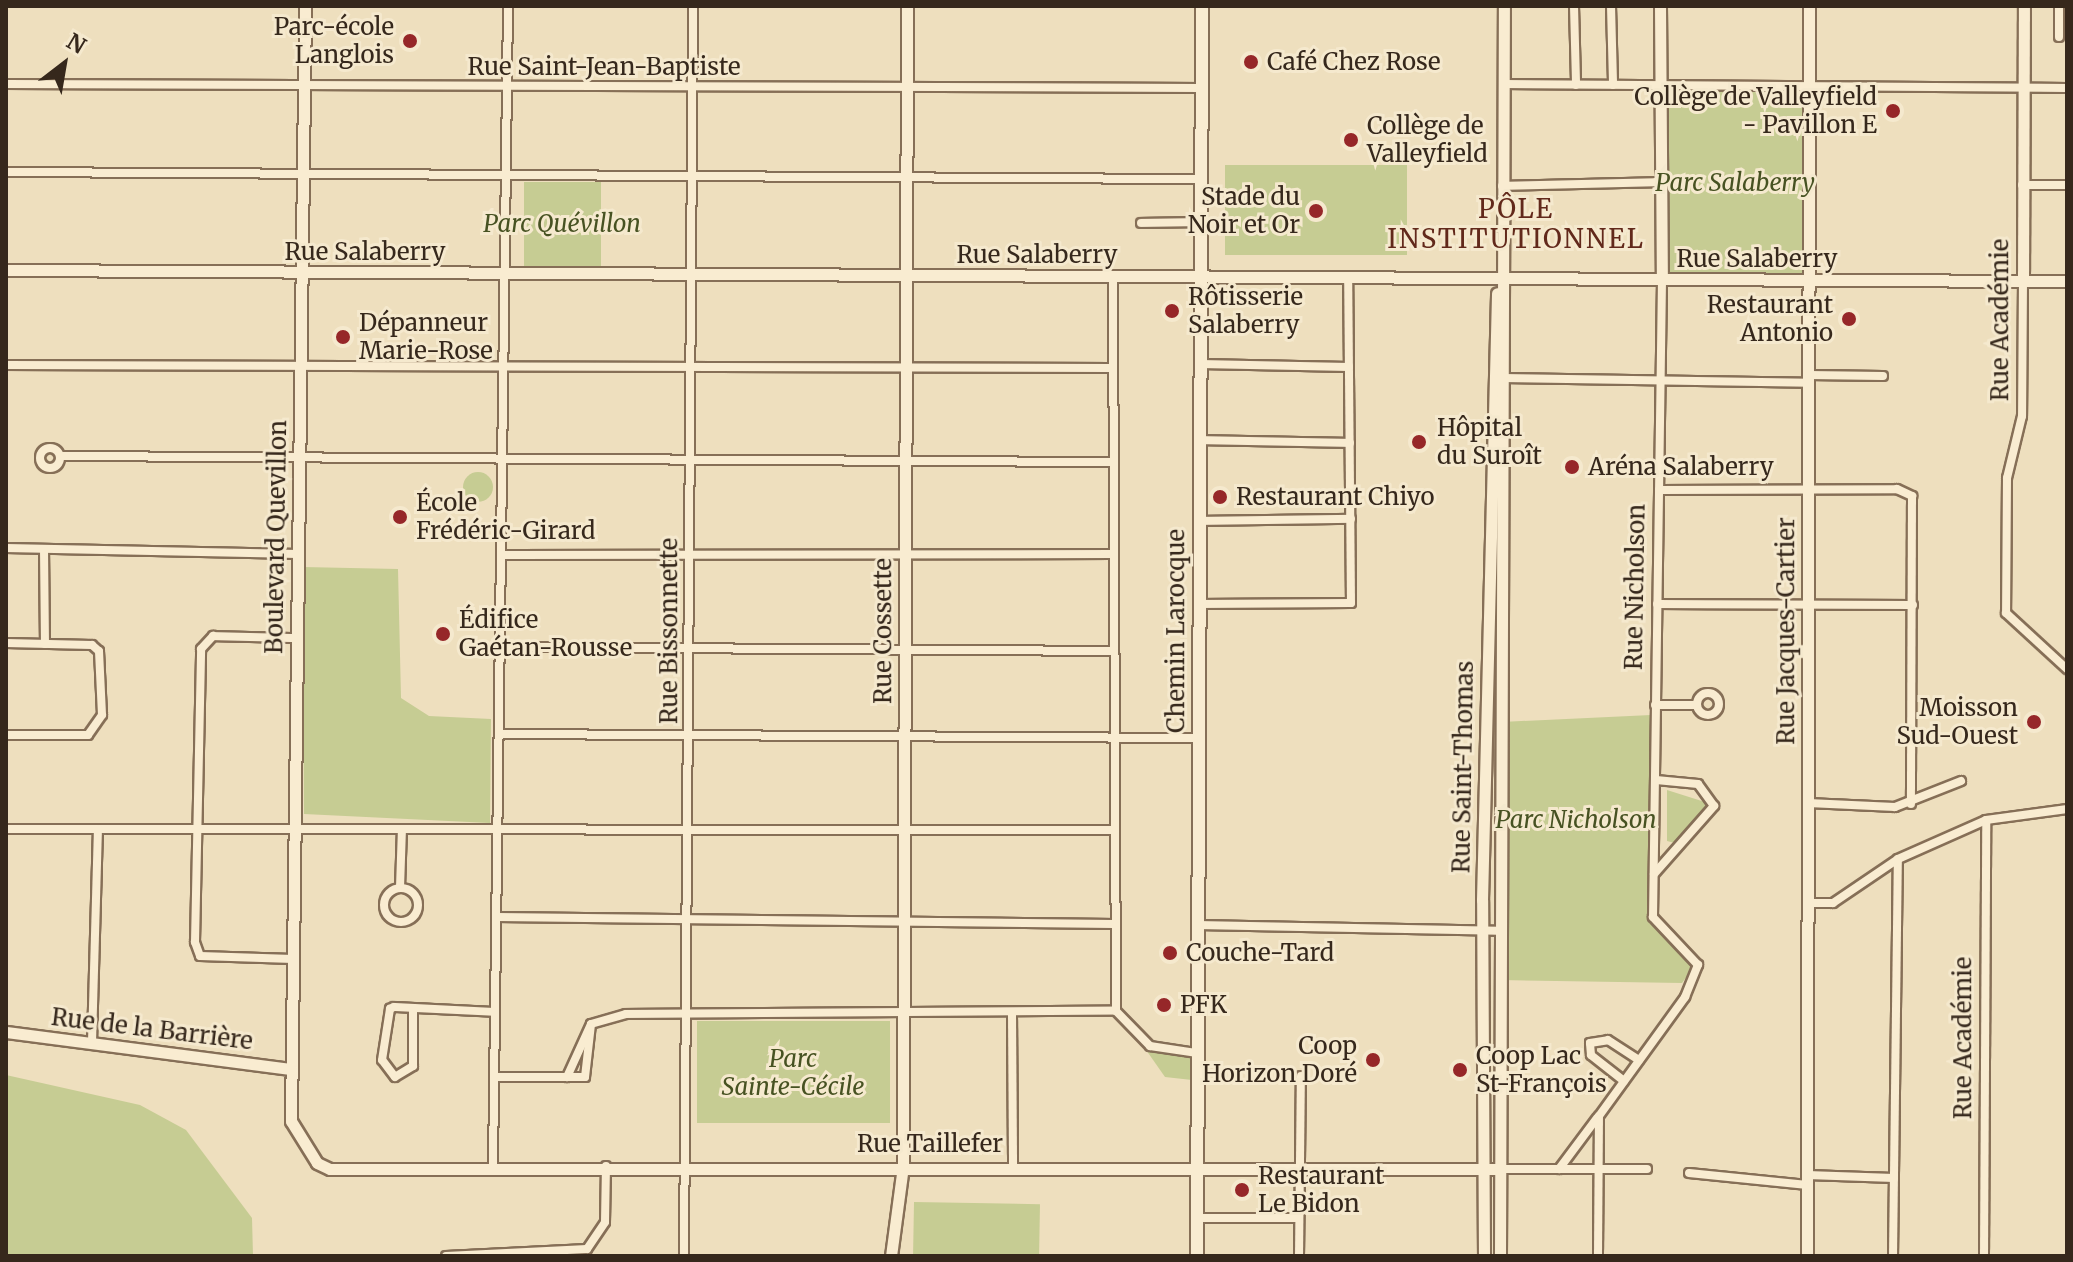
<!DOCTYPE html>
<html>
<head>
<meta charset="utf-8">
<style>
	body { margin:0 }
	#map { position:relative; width:2073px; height:1262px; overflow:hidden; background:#eedfbe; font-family:Merriweather,serif }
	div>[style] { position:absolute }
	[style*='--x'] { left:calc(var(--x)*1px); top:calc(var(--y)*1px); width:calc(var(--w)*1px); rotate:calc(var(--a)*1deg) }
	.green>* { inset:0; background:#c6cc93; transform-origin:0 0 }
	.round { border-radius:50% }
	.roads { filter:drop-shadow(2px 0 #866f57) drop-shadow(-2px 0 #866f57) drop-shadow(0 2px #866f57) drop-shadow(0 -2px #866f57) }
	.minor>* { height:8px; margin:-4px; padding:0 4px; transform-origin:4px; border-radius:4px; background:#f9ecd1 }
	.minor>.ring { margin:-4px; padding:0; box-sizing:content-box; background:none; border:8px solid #f9ecd1; border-radius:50% }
	.tertiary>* { height:11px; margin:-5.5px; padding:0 5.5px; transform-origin:5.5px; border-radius:5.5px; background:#f9ecd1 }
	.secondary>* { height:12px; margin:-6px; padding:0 6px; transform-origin:6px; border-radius:6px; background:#f9ecd1 }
	.dots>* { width:22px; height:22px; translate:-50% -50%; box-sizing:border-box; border:4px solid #f5e9ce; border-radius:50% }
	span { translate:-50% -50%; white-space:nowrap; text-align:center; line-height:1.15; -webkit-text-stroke:6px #f5e9ce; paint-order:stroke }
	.poi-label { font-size:24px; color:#36281c }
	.right { translate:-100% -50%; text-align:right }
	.left { translate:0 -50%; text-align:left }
	.street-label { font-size:24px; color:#36281c }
	.park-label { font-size:24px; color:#475222; font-style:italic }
	.neighbourhood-label { font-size:26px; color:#62291b; letter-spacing:2px }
	.frame { position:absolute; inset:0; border:8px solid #36281c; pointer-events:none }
	.north { position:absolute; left:24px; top:24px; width:80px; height:80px; -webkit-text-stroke:6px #f5e9ce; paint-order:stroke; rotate:31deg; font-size:22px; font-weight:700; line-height:32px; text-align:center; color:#36281c }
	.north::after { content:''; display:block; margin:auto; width:28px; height:36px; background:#36281c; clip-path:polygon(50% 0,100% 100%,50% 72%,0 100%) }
</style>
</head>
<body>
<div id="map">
	<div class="green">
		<i style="left:1661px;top:86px;width:148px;height:194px"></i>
		<i style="left:1225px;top:165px;width:182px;height:90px"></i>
		<i style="left:524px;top:182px;width:77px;height:85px"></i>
		<i class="round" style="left:463px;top:472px;width:30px;height:30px"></i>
		<i style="clip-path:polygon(303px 567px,398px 569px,401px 698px,429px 716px,491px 719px,490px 823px,304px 814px)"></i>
		<i style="clip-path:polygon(1651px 715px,1649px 918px,1695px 960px,1693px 968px,1682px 983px,1500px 980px,1502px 722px)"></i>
		<i style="clip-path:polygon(1667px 790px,1708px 803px,1675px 843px,1667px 841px)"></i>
		<i style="left:697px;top:1021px;width:193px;height:102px"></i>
		<i style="clip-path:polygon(1144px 1047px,1191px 1055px,1192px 1080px,1165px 1077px)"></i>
		<i style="clip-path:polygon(6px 1075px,140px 1105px,186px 1130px,252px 1218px,253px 1256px,6px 1256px)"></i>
		<i style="left:914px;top:1202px;width:126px;height:54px;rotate:1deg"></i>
	</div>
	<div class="roads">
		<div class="minor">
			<i style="--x:1574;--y:6;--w:79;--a:88.5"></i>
			<i style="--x:1611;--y:6;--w:79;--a:88.5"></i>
			<i style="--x:2059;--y:6;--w:31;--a:90"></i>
			<i style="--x:6;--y:84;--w:1195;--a:0.19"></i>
			<i style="--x:1503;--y:84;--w:564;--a:0.41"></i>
			<i style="--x:6;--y:172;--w:1194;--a:0.34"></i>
			<i style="--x:2022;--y:185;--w:45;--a:0"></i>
			<i style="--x:1502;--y:186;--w:159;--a:-1.4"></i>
			<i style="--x:1141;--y:223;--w:59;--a:-1"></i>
			<i style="--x:1113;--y:278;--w:733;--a:89.77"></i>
			<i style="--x:2023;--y:281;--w:135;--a:90.4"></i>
			<i style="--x:2022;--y:416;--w:64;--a:103.6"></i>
			<i style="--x:2007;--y:478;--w:135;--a:90.4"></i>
			<i style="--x:2006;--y:613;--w:83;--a:42.6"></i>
			<i style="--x:1200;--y:364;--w:149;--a:1.2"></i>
			<i style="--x:6;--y:365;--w:1107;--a:0.16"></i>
			<i style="--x:1809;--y:375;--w:74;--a:0.8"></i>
			<i style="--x:1503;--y:378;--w:306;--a:0.9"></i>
			<i style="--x:1199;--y:440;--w:151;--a:1.1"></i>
			<i class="ring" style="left:40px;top:448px;width:12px;height:12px"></i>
			<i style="--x:60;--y:456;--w:1053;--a:0.33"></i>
			<i style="--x:1659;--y:490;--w:238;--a:-0.2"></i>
			<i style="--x:1897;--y:489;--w:17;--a:25"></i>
			<i style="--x:1912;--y:496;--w:308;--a:90.2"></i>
			<i style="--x:1199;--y:521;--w:152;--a:-0.8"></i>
			<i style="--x:6;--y:548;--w:292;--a:1.2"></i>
			<i style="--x:44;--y:549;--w:95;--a:89.4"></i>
			<i style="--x:501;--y:555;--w:613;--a:-0.09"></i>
			<i style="--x:1198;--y:604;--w:153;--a:-0.4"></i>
			<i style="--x:1351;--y:603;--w:325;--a:-90.5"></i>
			<i style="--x:1657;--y:604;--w:256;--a:0.2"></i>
			<i style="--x:6;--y:643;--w:86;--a:1.3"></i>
			<i style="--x:92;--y:645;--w:9;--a:41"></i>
			<i style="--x:99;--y:651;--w:64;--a:87.3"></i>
			<i style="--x:102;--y:715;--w:24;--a:125"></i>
			<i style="--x:88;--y:735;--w:82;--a:180"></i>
			<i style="--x:500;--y:647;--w:614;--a:0.37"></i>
			<i class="ring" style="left:1697px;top:693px;width:14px;height:14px"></i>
			<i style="--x:1655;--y:705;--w:42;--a:0"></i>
			<i style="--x:499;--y:734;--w:699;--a:0.33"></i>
			<i style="--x:1808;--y:803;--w:87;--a:2.6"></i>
			<i style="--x:1895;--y:807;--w:71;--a:-21.5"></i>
			<i style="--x:6;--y:829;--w:1108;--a:0.05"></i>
			<i style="--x:1654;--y:874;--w:91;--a:-48.6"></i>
			<i style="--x:1714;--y:806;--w:27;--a:-126"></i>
			<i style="--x:1698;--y:784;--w:42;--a:-174.6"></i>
			<i style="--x:400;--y:888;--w:59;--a:-88.1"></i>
			<i class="ring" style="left:384px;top:888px;width:26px;height:26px"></i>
			<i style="--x:1808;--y:903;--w:25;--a:0"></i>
			<i style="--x:1833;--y:903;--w:78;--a:-34.1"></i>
			<i style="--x:1898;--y:859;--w:96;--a:-23.9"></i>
			<i style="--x:1986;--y:820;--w:82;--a:-7.7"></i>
			<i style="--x:497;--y:917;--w:617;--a:0.65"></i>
			<i style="--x:1197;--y:925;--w:301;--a:1.1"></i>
			<i style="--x:293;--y:959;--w:93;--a:-178.2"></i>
			<i style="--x:200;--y:956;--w:15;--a:-110"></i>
			<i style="--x:195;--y:942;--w:293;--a:-88.8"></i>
			<i style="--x:201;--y:649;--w:18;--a:-47"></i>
			<i style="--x:213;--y:636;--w:84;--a:1.4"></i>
			<i style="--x:413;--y:1008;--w:58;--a:90"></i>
			<i style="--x:413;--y:1066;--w:21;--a:149"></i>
			<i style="--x:395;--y:1077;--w:21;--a:-127"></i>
			<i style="--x:382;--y:1060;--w:52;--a:-81.1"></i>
			<i style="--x:390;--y:1009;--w:4;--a:-27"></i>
			<i style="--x:394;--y:1007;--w:101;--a:2.8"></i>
			<i style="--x:1012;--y:1015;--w:151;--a:89.6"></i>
			<i style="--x:92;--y:1042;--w:213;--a:-88.4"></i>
			<i style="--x:494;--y:1077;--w:91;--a:0"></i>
			<i style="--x:585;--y:1077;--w:53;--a:-83.5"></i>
			<i style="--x:567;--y:1077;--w:58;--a:-65.6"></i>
			<i style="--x:591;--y:1024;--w:36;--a:-16"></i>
			<i style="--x:626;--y:1014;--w:490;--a:-0.4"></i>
			<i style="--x:1116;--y:1011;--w:49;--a:45.8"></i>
			<i style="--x:1150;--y:1046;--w:48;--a:8.5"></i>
			<i style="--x:1624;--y:1081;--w:42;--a:-141.8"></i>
			<i style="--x:1591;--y:1055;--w:12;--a:-95"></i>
			<i style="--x:1590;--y:1043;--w:18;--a:-9"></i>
			<i style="--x:1608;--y:1040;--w:37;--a:33"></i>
			<i style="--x:493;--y:1166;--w:1160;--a:-89.26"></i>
			<i style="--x:1499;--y:1169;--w:148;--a:0"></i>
			<i style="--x:1559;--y:1169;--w:64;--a:-53.3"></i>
			<i style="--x:1689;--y:1173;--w:119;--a:5.8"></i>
			<i style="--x:1807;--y:1175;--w:87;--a:2"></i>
			<i style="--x:1197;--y:1218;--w:101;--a:0"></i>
			<i style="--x:446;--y:1256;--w:141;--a:-2.8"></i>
			<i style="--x:587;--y:1249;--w:32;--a:-56"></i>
			<i style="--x:605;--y:1222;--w:56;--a:-89"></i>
			<i style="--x:684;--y:1256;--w:1250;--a:-89.59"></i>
			<i style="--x:1299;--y:1256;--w:180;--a:-89.4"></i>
			<i style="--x:1598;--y:1256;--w:140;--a:-89.6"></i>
			<i style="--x:1599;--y:1116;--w:147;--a:-54.1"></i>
			<i style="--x:1685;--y:997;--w:35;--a:-68"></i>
			<i style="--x:1698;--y:965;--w:66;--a:-133.2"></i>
			<i style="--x:1653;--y:917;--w:637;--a:-89.19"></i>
			<i style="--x:1893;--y:1256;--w:397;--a:-89.3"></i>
			<i style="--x:1984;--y:1256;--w:436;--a:-89.7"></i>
		</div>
		<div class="tertiary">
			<i style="--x:305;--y:6;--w:1115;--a:90.72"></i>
			<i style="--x:291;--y:1121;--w:49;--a:58.2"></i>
			<i style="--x:317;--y:1163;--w:14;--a:25"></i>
			<i style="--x:330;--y:1169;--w:1169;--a:0"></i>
			<i style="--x:1660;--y:6;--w:274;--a:89.6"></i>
			<i style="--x:6;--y:270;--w:2061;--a:0.31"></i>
			<i style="--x:2023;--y:281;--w:275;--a:-89.8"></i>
			<i style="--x:6;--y:1032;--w:287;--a:7.4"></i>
			<i style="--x:891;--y:1256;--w:91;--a:-82.4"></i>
			<i style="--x:903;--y:1166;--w:1160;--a:-89.8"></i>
			<i style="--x:1484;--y:1256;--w:356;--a:-90.3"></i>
			<i style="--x:1482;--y:900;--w:607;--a:-88.58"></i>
			<i style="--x:1500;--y:1256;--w:1250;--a:-89.82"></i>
			<i style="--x:1807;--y:1256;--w:1250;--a:-89.91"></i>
		</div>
		<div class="secondary">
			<i style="--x:1197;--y:1256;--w:1250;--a:-89.77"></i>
		</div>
	</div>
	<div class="dots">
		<i style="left:410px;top:41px;background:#962729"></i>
		<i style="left:1251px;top:62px;background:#962729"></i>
		<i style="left:1893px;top:111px;background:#962729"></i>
		<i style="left:1351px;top:140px;background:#962729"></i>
		<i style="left:1316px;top:211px;background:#962729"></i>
		<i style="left:1172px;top:311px;background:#962729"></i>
		<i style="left:1849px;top:319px;background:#962729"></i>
		<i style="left:343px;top:337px;background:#962729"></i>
		<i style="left:1419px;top:442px;background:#962729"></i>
		<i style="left:1572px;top:467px;background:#962729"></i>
		<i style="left:1220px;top:497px;background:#962729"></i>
		<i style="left:400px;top:517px;background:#962729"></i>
		<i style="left:443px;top:634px;background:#962729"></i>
		<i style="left:2034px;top:722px;background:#962729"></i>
		<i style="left:1170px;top:953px;background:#962729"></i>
		<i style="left:1164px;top:1005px;background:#962729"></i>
		<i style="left:1373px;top:1060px;background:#962729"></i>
		<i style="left:1460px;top:1070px;background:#962729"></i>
		<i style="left:1242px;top:1190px;background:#962729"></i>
	</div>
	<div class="poi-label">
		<span class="right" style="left:394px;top:41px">Parc-école<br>Langlois</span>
		<span class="left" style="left:1267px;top:62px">Café Chez Rose</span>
		<span class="right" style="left:1877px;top:111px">Collège de Valleyfield<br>- Pavillon E</span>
		<span class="left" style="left:1367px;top:140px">Collège de<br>Valleyfield</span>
		<span class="right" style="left:1300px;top:211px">Stade du<br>Noir et Or</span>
		<span class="left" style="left:1188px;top:311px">Rôtisserie<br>Salaberry</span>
		<span class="right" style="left:1833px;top:319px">Restaurant<br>Antonio</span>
		<span class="left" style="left:359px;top:337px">Dépanneur<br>Marie-Rose</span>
		<span class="left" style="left:1437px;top:442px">Hôpital<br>du Suroît</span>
		<span class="left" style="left:1588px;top:467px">Aréna Salaberry</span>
		<span class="left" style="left:1236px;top:497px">Restaurant Chiyo</span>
		<span class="left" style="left:416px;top:517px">École<br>Frédéric-Girard</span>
		<span class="left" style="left:459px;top:634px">Édifice<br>Gaétan-Rousse</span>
		<span class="right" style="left:2018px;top:722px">Moisson<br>Sud-Ouest</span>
		<span class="left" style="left:1186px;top:953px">Couche-Tard</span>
		<span class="left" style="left:1180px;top:1005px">PFK</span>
		<span class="right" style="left:1357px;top:1060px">Coop<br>Horizon Doré</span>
		<span class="left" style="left:1476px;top:1070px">Coop Lac<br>St-François</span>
		<span class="left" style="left:1258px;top:1190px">Restaurant<br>Le Bidon</span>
	</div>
	<div class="street-label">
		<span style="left:604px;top:67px">Rue Saint-Jean-Baptiste</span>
		<span style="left:365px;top:252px">Rue Salaberry</span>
		<span style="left:1037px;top:255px">Rue Salaberry</span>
		<span style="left:1757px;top:259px">Rue Salaberry</span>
		<span style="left:2000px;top:320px;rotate:-90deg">Rue Académie</span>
		<span style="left:276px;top:537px;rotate:-89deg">Boulevard Quevillon</span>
		<span style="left:1635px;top:587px;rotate:-89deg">Rue Nicholson</span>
		<span style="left:669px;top:631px;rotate:-90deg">Rue Bissonnette</span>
		<span style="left:883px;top:631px;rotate:-90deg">Rue Cossette</span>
		<span style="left:1176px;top:631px;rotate:-90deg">Chemin Larocque</span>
		<span style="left:1786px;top:631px;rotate:-90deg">Rue Jacques-Cartier</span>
		<span style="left:1463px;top:767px;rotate:-89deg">Rue Saint-Thomas</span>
		<span style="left:152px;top:1029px;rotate:7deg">Rue de la Barrière</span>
		<span style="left:1963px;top:1038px;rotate:-90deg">Rue Académie</span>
		<span style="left:930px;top:1144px">Rue Taillefer</span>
	</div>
	<div class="park-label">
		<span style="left:1735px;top:183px">Parc Salaberry</span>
		<span style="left:562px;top:224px">Parc Quévillon</span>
		<span style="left:1576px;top:820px">Parc Nicholson</span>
		<span style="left:793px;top:1073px">Parc<br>Sainte-Cécile</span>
	</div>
	<div class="neighbourhood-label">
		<span style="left:1516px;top:224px">PÔLE<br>INSTITUTIONNEL</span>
	</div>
	<div class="frame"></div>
	<div class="north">N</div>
</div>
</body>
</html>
